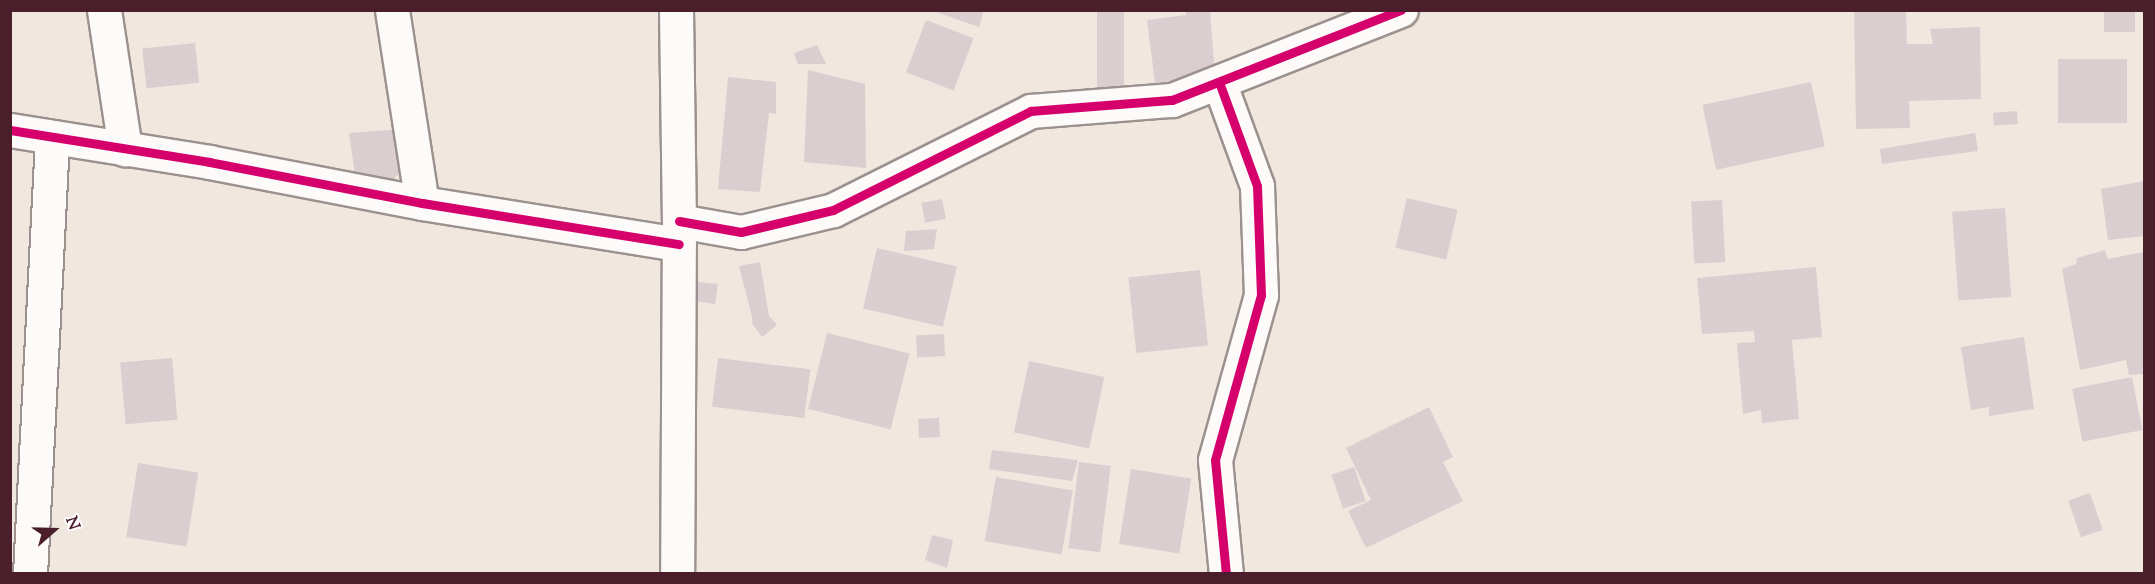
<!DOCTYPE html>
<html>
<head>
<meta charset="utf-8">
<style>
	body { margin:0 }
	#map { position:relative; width:2155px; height:584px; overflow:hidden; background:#f0e7de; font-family:"Sorts Mill Goudy",serif }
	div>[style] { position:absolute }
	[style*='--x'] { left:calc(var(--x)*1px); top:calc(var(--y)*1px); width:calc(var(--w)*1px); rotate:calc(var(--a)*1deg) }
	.building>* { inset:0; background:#dbced1; transform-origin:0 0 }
	.roads { filter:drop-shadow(2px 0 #9c918e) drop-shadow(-2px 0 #9c918e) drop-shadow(0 2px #9c918e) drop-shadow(0 -2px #9c918e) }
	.street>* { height:33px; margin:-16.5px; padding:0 16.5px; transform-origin:16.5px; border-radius:16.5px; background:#fdfbfa }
	.cycleway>* { height:9px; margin:-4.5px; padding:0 4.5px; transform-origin:4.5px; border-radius:4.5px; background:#d6006c }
	span { translate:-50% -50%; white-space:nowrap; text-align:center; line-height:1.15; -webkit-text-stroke:5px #fff; paint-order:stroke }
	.frame { position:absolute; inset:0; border:12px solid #4a1f2b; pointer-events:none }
	.north { position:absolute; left:24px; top:500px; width:60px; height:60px; -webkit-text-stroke:4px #fff; paint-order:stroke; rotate:70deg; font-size:16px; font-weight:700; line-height:24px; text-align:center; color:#4a1f2b }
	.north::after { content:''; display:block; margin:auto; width:21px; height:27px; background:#4a1f2b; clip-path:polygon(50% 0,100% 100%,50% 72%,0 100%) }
</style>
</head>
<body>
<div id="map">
	<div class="building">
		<i style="clip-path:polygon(930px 10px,984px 10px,979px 27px)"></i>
		<i style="left:1097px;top:10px;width:27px;height:89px"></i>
		<i style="clip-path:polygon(1186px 10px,1210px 10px,1215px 77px,1155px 83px,1147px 20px,1186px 15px)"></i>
		<i style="clip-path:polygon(1854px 10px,1906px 10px,1907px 44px,1933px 44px,1930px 29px,1980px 27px,1981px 99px,1909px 101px,1910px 128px,1856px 129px)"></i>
		<i style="left:2104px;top:10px;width:31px;height:22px"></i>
		<i style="left:926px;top:20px;width:51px;height:56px;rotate:21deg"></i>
		<i style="left:195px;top:43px;width:40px;height:53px;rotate:84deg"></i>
		<i style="clip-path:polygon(817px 45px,826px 64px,798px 64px,794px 53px)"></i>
		<i style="left:2058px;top:59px;width:69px;height:64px"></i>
		<i style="clip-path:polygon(808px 70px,865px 84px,866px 168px,804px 162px)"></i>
		<i style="clip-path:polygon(728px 77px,776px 82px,776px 114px,769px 113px,760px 192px,718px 189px)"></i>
		<i style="left:1811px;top:82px;width:66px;height:111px;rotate:78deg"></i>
		<i style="left:2017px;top:111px;width:13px;height:24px;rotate:86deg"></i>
		<i style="clip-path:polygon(404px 129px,410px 174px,395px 176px,397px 188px,385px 190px,383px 178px,356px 181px,349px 133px)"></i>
		<i style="clip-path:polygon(1975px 133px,1978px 151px,1882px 164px,1880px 149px)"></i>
		<i style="clip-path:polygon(2144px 181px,2144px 236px,2108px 240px,2101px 189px)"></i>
		<i style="left:1407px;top:198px;width:52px;height:51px;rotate:13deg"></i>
		<i style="left:942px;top:199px;width:20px;height:21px;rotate:79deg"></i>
		<i style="left:1722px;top:200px;width:62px;height:31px;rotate:87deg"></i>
		<i style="left:2005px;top:208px;width:89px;height:53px;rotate:86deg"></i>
		<i style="clip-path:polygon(937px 229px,934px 249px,904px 251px,906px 231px)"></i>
		<i style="left:877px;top:248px;width:82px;height:62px;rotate:13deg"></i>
		<i style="clip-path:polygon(2105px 250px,2108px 259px,2144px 252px,2144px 374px,2129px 375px,2126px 360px,2080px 370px,2062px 269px,2076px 264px,2077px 258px)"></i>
		<i style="clip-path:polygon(760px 262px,769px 316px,777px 325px,762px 337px,751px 322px,753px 321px,739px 266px)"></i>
		<i style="clip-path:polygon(1816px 267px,1822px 337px,1792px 340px,1799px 419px,1762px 423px,1761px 410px,1743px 414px,1737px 343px,1755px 342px,1754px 331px,1702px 334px,1697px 278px)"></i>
		<i style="left:1200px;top:270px;width:76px;height:72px;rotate:84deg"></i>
		<i style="clip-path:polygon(688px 281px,718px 284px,715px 304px,689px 300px)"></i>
		<i style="left:827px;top:333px;width:85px;height:78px;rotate:14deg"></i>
		<i style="left:944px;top:334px;width:22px;height:28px;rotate:87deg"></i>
		<i style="clip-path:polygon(2024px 337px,2034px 409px,1989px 416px,1989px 407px,1971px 410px,1961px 347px)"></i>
		<i style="left:172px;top:358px;width:62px;height:52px;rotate:85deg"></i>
		<i style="left:718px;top:358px;width:93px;height:49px;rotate:7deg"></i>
		<i style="left:1029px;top:361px;width:77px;height:73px;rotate:12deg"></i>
		<i style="left:2132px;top:377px;width:54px;height:61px;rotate:79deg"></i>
		<i style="clip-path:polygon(1429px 407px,1453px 457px,1443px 462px,1463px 501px,1366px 548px,1348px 511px,1371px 500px,1346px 448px)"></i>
		<i style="left:939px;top:418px;width:19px;height:21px;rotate:87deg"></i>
		<i style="clip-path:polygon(992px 450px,1078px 460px,1072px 481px,989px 469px)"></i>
		<i style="left:1079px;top:462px;width:32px;height:87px;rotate:7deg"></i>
		<i style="left:138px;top:463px;width:61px;height:75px;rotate:9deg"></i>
		<i style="left:1354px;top:467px;width:36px;height:24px;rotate:71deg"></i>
		<i style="left:1131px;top:469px;width:61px;height:76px;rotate:9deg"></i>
		<i style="left:996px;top:477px;width:78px;height:65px;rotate:10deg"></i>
		<i style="left:2090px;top:493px;width:39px;height:23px;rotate:71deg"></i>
		<i style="clip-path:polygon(932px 535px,953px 540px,947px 568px,925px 560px)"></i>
	</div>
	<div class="roads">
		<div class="street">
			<i style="--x:104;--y:10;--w:141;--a:81.4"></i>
			<i style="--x:392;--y:10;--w:195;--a:81.2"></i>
			<i style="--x:676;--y:10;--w:211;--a:89.2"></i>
			<i style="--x:679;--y:221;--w:353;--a:90.3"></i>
			<i style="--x:1219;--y:82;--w:111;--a:69.9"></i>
			<i style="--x:1257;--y:186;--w:109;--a:87.9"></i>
			<i style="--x:1261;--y:295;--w:171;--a:105.6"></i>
			<i style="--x:1215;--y:460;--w:115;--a:84.5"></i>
			<i style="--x:10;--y:130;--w:202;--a:9.1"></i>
			<i style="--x:209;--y:162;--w:217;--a:10.9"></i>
			<i style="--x:422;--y:203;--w:260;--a:9.1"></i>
			<i style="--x:679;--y:221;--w:63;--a:10.1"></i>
			<i style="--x:741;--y:232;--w:95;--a:-13.4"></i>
			<i style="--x:833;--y:210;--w:221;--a:-26.6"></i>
			<i style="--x:1031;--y:111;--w:141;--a:-4.5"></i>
			<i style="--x:1172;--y:100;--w:246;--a:-21.5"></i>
			<i style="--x:30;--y:574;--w:438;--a:-87.1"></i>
		</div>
	</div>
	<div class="cycleway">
		<i style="--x:1219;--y:82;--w:111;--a:69.9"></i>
		<i style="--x:1257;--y:186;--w:109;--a:87.9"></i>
		<i style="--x:1261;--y:295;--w:171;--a:105.6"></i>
		<i style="--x:1215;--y:460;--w:115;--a:84.5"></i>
		<i style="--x:10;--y:130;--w:202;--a:9.1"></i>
		<i style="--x:209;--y:162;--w:217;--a:10.9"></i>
		<i style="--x:422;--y:203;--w:260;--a:9.1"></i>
		<i style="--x:679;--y:221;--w:63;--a:10.1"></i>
		<i style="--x:741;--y:232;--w:95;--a:-13.4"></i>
		<i style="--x:833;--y:210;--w:221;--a:-26.6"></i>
		<i style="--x:1031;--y:111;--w:141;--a:-4.5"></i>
		<i style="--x:1172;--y:100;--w:246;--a:-21.5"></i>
	</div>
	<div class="frame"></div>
	<div class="north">N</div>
</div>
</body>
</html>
